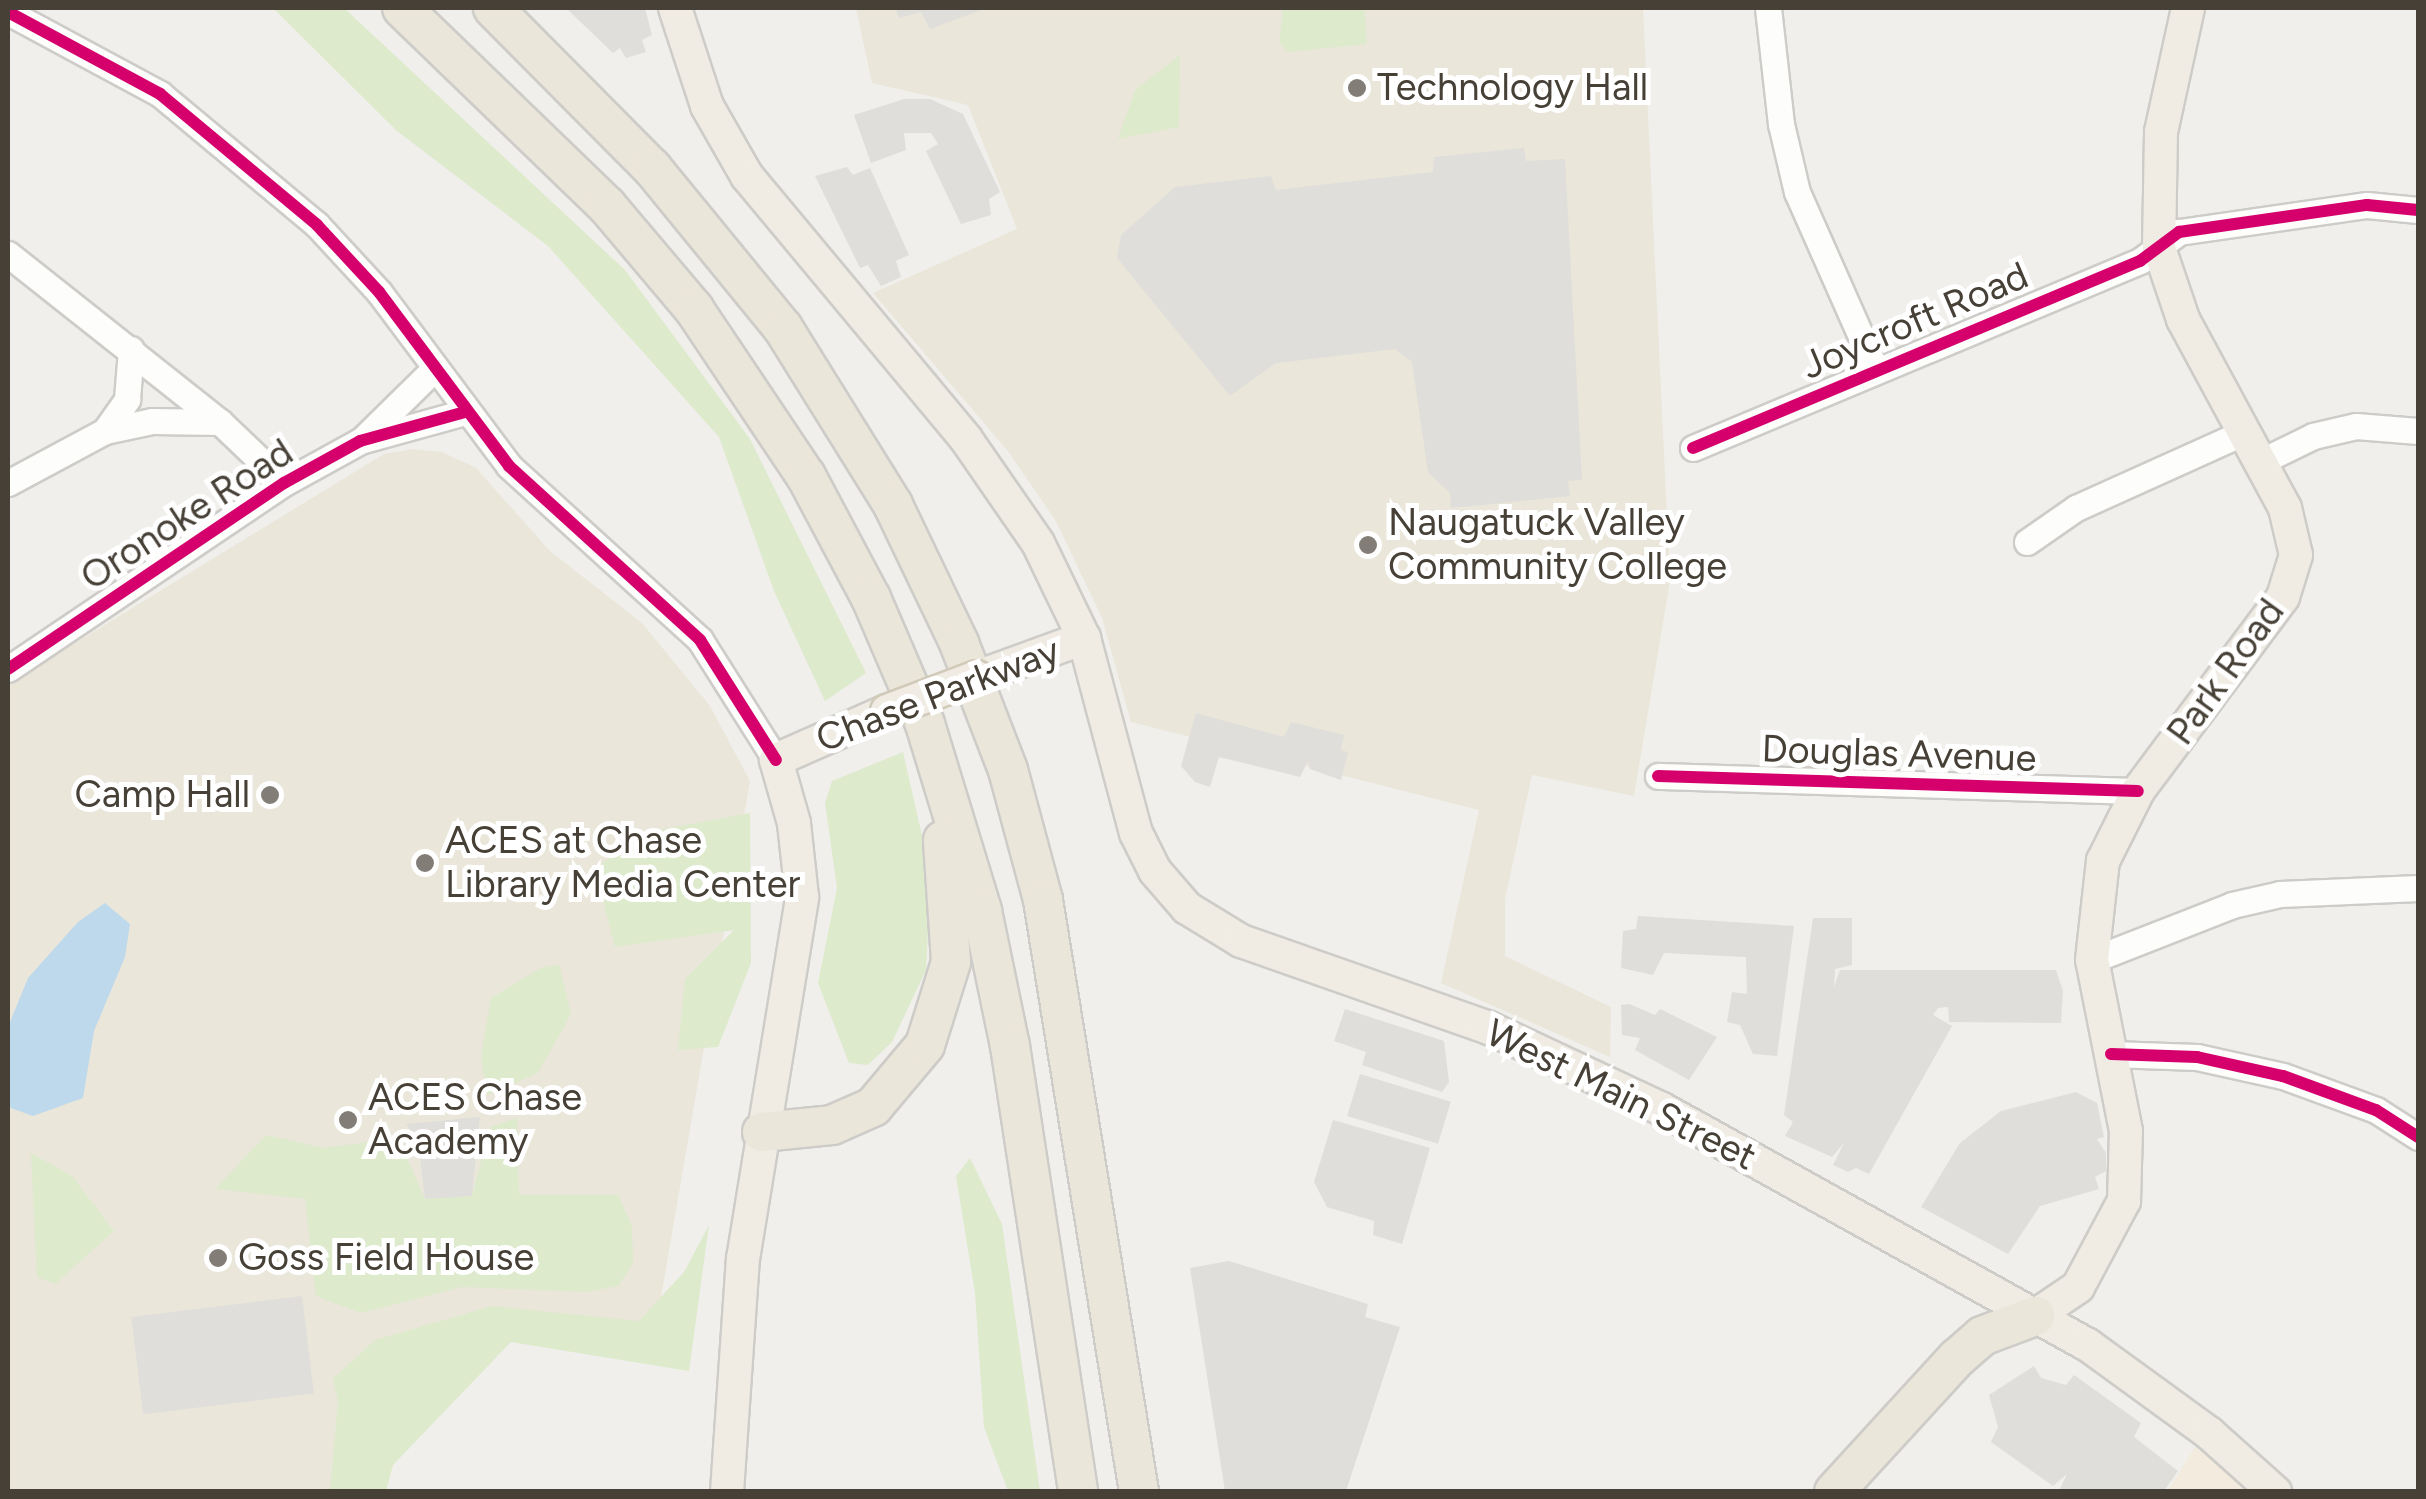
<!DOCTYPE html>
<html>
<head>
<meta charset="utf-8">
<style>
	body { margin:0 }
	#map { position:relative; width:2426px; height:1499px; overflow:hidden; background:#f0efeb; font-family:Figtree,sans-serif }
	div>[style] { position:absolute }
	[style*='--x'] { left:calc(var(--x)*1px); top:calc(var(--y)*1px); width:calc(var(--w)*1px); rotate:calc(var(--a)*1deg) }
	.commercial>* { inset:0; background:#f2ebde }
	.education>* { inset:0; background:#eae6da }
	.green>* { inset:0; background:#ddeacc }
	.parking>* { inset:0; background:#dfdeda; transform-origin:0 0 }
	.water>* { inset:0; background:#bed9ec }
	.roads { filter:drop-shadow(2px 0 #ceccc8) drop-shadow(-2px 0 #ceccc8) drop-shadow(0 2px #ceccc8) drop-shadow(0 -2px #ceccc8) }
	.minor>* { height:25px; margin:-12.5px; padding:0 12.5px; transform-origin:12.5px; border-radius:12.5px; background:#fdfdfc }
	.major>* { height:32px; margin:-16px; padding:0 16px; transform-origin:16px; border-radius:16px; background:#f0ece4 }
	.highway>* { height:38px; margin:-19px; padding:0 19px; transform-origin:19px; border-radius:19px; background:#ebe6da }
	.bridges { filter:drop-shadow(2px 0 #d1cab9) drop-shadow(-2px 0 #d1cab9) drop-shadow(0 2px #d1cab9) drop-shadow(0 -2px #d1cab9) }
	.major-bridge>* { height:32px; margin:-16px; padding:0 16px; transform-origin:16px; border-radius:16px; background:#f0ece4 }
	.cycleway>* { height:12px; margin:-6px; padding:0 6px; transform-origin:6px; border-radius:6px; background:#d6006c }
	.dots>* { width:28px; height:28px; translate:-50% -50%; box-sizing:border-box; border:5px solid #fff; border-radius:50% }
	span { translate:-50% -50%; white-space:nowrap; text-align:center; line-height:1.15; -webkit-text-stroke:10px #fff; paint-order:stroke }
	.poi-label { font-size:38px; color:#464037 }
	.left { translate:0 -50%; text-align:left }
	.right { translate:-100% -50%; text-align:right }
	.street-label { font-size:38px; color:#464037 }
	.frame { position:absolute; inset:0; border:10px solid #464037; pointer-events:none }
</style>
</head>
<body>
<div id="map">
	<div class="commercial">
		<i style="clip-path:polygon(2205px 1431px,2274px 1492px,2167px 1492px)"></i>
	</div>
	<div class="education">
		<i style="clip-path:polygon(856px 8px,1643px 8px,1670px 581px,1634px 796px,1532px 775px,1505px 899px,1505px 956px,1611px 1007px,1610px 1057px,1441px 983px,1479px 810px,1131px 722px,1102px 618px,1056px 521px,1007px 450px,873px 293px,1017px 229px,968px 105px,872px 83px)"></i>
		<i style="clip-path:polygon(413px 449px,442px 452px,476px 468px,550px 551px,642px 623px,710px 706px,750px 781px,655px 1332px,492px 1306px,368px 1491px,8px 1492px,8px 684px,384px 454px)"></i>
	</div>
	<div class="green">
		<i style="clip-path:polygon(273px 8px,344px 8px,625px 270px,750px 439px,866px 673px,825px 701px,774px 591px,719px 437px,548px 246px,397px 131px)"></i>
		<i style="clip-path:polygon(1283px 8px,1364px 8px,1367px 44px,1288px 52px,1279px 42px)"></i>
		<i style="clip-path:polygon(1180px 55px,1179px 127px,1118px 139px,1135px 90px)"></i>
		<i style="clip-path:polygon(903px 752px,931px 875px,926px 970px,892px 1042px,868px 1065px,849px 1063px,818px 983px,837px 888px,825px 803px,832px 781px)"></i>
		<i style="clip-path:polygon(750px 813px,751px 963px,718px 1047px,678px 1050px,685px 979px,734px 930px,615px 947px,595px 869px,642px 833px)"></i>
		<i style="clip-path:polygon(559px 965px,571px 1014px,538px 1073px,487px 1095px,481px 1057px,491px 998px,542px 967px)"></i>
		<i style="clip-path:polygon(517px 1118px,519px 1195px,618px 1195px,632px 1226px,633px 1263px,618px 1286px,586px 1292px,462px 1287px,361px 1313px,316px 1296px,305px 1199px,215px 1189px,266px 1135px,324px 1148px,398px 1138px,425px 1199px,472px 1196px,490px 1127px)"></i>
		<i style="clip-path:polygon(31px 1153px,72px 1176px,114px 1231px,55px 1284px,37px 1277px)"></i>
		<i style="clip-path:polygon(970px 1158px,1002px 1224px,1040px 1491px,1008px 1491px,984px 1427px,975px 1293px,956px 1176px)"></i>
		<i style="clip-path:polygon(709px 1225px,689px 1371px,511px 1342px,393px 1465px,386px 1491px,330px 1491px,338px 1401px,333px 1379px,375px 1340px,492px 1306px,639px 1321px,684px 1272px)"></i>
	</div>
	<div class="parking">
		<i style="clip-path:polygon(566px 8px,645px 8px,652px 35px,642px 40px,646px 52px,626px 58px,620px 48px,613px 53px)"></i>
		<i style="clip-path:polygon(895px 8px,987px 8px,930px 29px,921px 12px,899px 18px)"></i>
		<i style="clip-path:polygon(904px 99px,930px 99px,963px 114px,1000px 192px,989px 199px,991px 215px,961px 224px,926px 151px,938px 144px,931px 133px,904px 133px,906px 150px,871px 163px,854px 115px)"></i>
		<i style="clip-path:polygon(1524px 148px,1526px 161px,1565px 159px,1582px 480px,1568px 481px,1570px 496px,1451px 508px,1450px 493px,1428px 472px,1412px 362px,1395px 349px,1276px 363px,1230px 396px,1117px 258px,1121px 235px,1175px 187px,1271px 176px,1276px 190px,1433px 172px,1434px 157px)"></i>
		<i style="clip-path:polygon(847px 167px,853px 175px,870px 168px,909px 255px,896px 261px,901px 277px,881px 286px,868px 265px,860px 268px,815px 176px)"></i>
		<i style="clip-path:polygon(1196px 713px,1284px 737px,1291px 722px,1344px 735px,1341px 749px,1348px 753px,1341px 780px,1310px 769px,1308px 761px,1300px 777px,1219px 757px,1210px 787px,1195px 782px,1181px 766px)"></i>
		<i style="clip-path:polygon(1638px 916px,1794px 926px,1777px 1056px,1753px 1054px,1740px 1025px,1727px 1022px,1732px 992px,1747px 994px,1746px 957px,1664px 953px,1653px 975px,1621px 968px,1623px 931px,1636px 929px)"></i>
		<i style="clip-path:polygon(1813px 918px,1852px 918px,1852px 965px,1835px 969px,1834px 987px,1840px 970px,2056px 970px,2063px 991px,2061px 1023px,1949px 1022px,1948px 1007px,1938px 1008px,1933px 1015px,1952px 1026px,1869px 1174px,1856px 1168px,1848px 1172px,1833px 1165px,1844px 1143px,1832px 1157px,1785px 1136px,1793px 1122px,1784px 1115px)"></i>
		<i style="clip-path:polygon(1629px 1004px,1655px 1015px,1660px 1009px,1717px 1037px,1689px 1080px,1635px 1050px,1640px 1038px,1622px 1035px,1621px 1005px)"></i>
		<i style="clip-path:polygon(1345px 1009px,1444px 1041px,1449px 1082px,1442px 1092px,1362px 1065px,1366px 1052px,1334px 1041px)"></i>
		<i style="left:1360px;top:1074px;width:95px;height:44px;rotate:17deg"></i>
		<i style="clip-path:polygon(2076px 1092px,2097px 1103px,2104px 1137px,2097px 1139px,2106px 1153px,2106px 1171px,2095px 1177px,2099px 1189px,2040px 1206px,2008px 1254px,1921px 1207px,1960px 1143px,2001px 1111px)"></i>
		<i style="clip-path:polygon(480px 1117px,472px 1196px,425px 1199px,418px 1142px,406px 1124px)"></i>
		<i style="clip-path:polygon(1333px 1120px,1430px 1148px,1402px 1244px,1373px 1235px,1374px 1221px,1327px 1207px,1314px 1182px)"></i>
		<i style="clip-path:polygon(1229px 1261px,1368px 1304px,1365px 1317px,1400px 1327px,1346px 1491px,1225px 1491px,1190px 1268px)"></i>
		<i style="left:302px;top:1296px;width:98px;height:172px;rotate:83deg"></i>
		<i style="clip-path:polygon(2034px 1366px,2041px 1378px,2066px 1385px,2074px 1375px,2141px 1423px,2134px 1437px,2178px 1471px,2164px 1491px,2059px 1491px,2067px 1474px,2053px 1486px,1991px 1442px,1998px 1427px,1989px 1395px)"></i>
	</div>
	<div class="water">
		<i style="clip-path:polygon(105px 903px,130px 924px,125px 957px,94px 1031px,83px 1098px,33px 1116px,8px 1107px,8px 1027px,28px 978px,78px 922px)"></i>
	</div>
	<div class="roads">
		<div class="minor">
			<i style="--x:1768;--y:8;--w:117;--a:83.6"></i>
			<i style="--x:1781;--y:124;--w:70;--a:76.8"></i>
			<i style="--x:1797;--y:192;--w:193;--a:66.1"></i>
			<i style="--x:8;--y:12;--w:173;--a:28.3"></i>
			<i style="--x:160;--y:94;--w:204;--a:39.8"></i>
			<i style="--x:317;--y:225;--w:91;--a:47.2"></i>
			<i style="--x:379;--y:292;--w:217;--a:53.2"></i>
			<i style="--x:509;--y:466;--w:258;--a:42.3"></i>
			<i style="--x:700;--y:640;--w:142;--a:57.7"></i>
			<i style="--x:8;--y:254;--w:270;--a:38.4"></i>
			<i style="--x:220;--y:422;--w:88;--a:43.6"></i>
			<i style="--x:105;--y:431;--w:48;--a:-12"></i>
			<i style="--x:152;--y:421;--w:68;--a:0.8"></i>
			<i style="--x:364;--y:438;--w:100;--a:-44.6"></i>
			<i style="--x:1693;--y:448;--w:485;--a:-22.7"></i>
			<i style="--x:2140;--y:261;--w:49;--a:-36.6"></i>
			<i style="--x:2179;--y:232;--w:190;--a:-8.2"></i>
			<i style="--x:2367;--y:205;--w:51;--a:5.6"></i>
			<i style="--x:2262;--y:461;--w:57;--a:-26.1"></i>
			<i style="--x:2313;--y:436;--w:44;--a:-13.1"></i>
			<i style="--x:2356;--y:426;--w:62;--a:4.6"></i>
			<i style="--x:8;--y:483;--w:110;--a:-28.2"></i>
			<i style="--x:105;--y:431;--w:39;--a:-55"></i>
			<i style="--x:127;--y:399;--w:50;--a:-85.4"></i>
			<i style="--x:2027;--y:542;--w:60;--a:-34.8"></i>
			<i style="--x:2076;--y:508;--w:184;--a:-24.3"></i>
			<i style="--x:8;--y:669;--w:333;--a:-34"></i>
			<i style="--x:284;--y:483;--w:87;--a:-28.9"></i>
			<i style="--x:360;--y:441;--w:109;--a:-15.4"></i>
			<i style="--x:1658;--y:776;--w:480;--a:1.8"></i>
			<i style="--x:2092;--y:960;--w:150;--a:-21.4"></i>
			<i style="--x:2232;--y:905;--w:49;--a:-12.9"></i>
			<i style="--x:2280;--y:894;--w:138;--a:-2.5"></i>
			<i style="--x:2111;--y:1054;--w:86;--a:2"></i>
			<i style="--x:2197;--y:1057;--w:88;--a:12.5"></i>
			<i style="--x:2283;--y:1076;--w:99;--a:20.1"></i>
			<i style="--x:2376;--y:1110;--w:50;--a:32.7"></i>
		</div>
		<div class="major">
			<i style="--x:675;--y:8;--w:103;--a:71.9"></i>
			<i style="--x:707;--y:106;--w:81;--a:60.3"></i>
			<i style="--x:747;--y:176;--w:342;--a:50.2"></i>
			<i style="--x:966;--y:439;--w:126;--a:55.3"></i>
			<i style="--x:1038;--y:543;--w:106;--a:64.2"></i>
			<i style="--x:1084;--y:638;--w:202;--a:75.1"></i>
			<i style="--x:1136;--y:833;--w:42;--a:63.4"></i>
			<i style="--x:1155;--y:871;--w:49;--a:49.1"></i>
			<i style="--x:1187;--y:908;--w:63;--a:31.4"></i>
			<i style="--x:1241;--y:941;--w:261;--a:19.3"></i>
			<i style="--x:1487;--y:1027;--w:193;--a:25.1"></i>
			<i style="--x:1662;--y:1109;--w:487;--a:29"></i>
			<i style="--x:2088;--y:1345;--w:150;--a:36"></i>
			<i style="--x:2209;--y:1433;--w:89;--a:41.8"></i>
			<i style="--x:977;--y:677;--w:114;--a:-20"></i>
			<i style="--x:2035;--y:1316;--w:52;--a:-34"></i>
			<i style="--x:2078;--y:1287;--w:98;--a:-61.9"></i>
			<i style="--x:2124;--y:1201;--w:70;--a:-88.4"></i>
			<i style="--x:2126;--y:1131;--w:174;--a:-101.2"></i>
			<i style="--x:2092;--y:960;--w:100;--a:-83.7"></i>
			<i style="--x:2103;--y:861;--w:78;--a:-63.4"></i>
			<i style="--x:2138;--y:791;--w:242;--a:-53.2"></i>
			<i style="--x:2283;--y:597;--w:44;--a:-72.8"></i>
			<i style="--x:2296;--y:555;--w:48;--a:-103.2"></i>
			<i style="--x:2285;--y:508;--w:215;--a:-118.4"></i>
			<i style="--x:2183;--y:319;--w:75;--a:-108.7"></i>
			<i style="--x:2159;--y:248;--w:116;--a:-89"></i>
			<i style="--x:2161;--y:132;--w:127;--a:-77.7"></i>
			<i style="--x:727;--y:1492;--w:234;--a:-86.1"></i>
			<i style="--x:743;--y:1259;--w:367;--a:-80.7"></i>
			<i style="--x:802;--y:897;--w:74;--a:-96.2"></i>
			<i style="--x:794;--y:823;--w:66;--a:-105.9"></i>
			<i style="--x:776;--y:760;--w:121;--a:-23.8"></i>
		</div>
		<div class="highway">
			<i style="--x:402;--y:8;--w:285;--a:44"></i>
			<i style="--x:607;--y:206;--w:135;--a:49.8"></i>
			<i style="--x:694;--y:309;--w:201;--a:56.2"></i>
			<i style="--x:806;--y:476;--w:138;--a:62"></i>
			<i style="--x:871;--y:598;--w:137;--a:66.8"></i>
			<i style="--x:925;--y:724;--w:195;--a:73"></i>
			<i style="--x:982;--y:911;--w:138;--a:78.3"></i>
			<i style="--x:1010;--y:1046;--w:451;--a:81.3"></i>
			<i style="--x:493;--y:8;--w:226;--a:45.2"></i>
			<i style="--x:652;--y:168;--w:207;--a:50.7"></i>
			<i style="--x:783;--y:328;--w:208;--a:58.1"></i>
			<i style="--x:893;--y:505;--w:153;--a:64.4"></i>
			<i style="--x:959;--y:643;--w:136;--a:68.9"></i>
			<i style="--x:1008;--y:770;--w:135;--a:74.9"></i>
			<i style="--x:1043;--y:900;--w:600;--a:80.79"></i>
			<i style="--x:762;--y:1132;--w:70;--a:-5.7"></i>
			<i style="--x:832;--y:1125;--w:45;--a:-23.7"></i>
			<i style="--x:873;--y:1107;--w:81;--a:-50"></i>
			<i style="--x:925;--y:1045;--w:87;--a:-72.6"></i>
			<i style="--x:951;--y:962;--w:122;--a:-93.8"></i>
			<i style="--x:1834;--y:1492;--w:182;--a:-47.5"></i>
			<i style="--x:1957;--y:1358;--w:33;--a:-41"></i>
			<i style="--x:1982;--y:1336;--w:57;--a:-20.7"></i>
		</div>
	</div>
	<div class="bridges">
		<div class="major-bridge">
			<i style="--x:887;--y:711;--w:96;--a:-20.7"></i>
		</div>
	</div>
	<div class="cycleway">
		<i style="--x:8;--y:12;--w:173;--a:28.3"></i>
		<i style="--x:160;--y:94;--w:204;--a:39.8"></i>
		<i style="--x:317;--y:225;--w:91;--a:47.2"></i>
		<i style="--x:379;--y:292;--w:217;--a:53.2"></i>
		<i style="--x:509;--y:466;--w:258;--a:42.3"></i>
		<i style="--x:700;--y:640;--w:142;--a:57.7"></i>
		<i style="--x:1693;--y:448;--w:485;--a:-22.7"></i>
		<i style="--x:2140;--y:261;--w:49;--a:-36.6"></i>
		<i style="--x:2179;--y:232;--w:190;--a:-8.2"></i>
		<i style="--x:2367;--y:205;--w:51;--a:5.6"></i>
		<i style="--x:8;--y:669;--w:333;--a:-34"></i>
		<i style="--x:284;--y:483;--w:87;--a:-28.9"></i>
		<i style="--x:360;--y:441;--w:109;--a:-15.4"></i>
		<i style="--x:1658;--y:776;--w:480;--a:1.8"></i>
		<i style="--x:2111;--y:1054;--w:86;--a:2"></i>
		<i style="--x:2197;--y:1057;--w:88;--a:12.5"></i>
		<i style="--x:2283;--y:1076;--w:99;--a:20.1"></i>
		<i style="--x:2376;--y:1110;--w:50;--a:32.7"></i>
	</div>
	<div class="dots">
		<i style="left:1357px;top:88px;background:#827d76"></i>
		<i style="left:1368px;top:545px;background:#827d76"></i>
		<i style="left:270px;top:795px;background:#827d76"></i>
		<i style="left:425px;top:863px;background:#827d76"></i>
		<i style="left:348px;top:1120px;background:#827d76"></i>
		<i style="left:218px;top:1258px;background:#827d76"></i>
	</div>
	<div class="poi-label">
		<span class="left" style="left:1377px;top:88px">Technology Hall</span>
		<span class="left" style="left:1388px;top:545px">Naugatuck Valley<br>Community College</span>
		<span class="right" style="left:250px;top:795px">Camp Hall</span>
		<span class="left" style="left:445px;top:863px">ACES at Chase<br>Library Media Center</span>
		<span class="left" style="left:368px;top:1120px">ACES Chase<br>Academy</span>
		<span class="left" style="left:238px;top:1258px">Goss Field House</span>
	</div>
	<div class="street-label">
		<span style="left:1915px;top:321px;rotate:-23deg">Joycroft Road</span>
		<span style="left:187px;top:515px;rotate:-33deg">Oronoke Road</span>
		<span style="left:2226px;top:672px;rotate:-54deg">Park Road</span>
		<span style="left:938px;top:695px;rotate:-21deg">Chase Parkway</span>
		<span style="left:1899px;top:754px;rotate:2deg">Douglas Avenue</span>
		<span style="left:1621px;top:1095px;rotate:26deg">West Main Street</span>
	</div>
	<div class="frame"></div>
</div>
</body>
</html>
